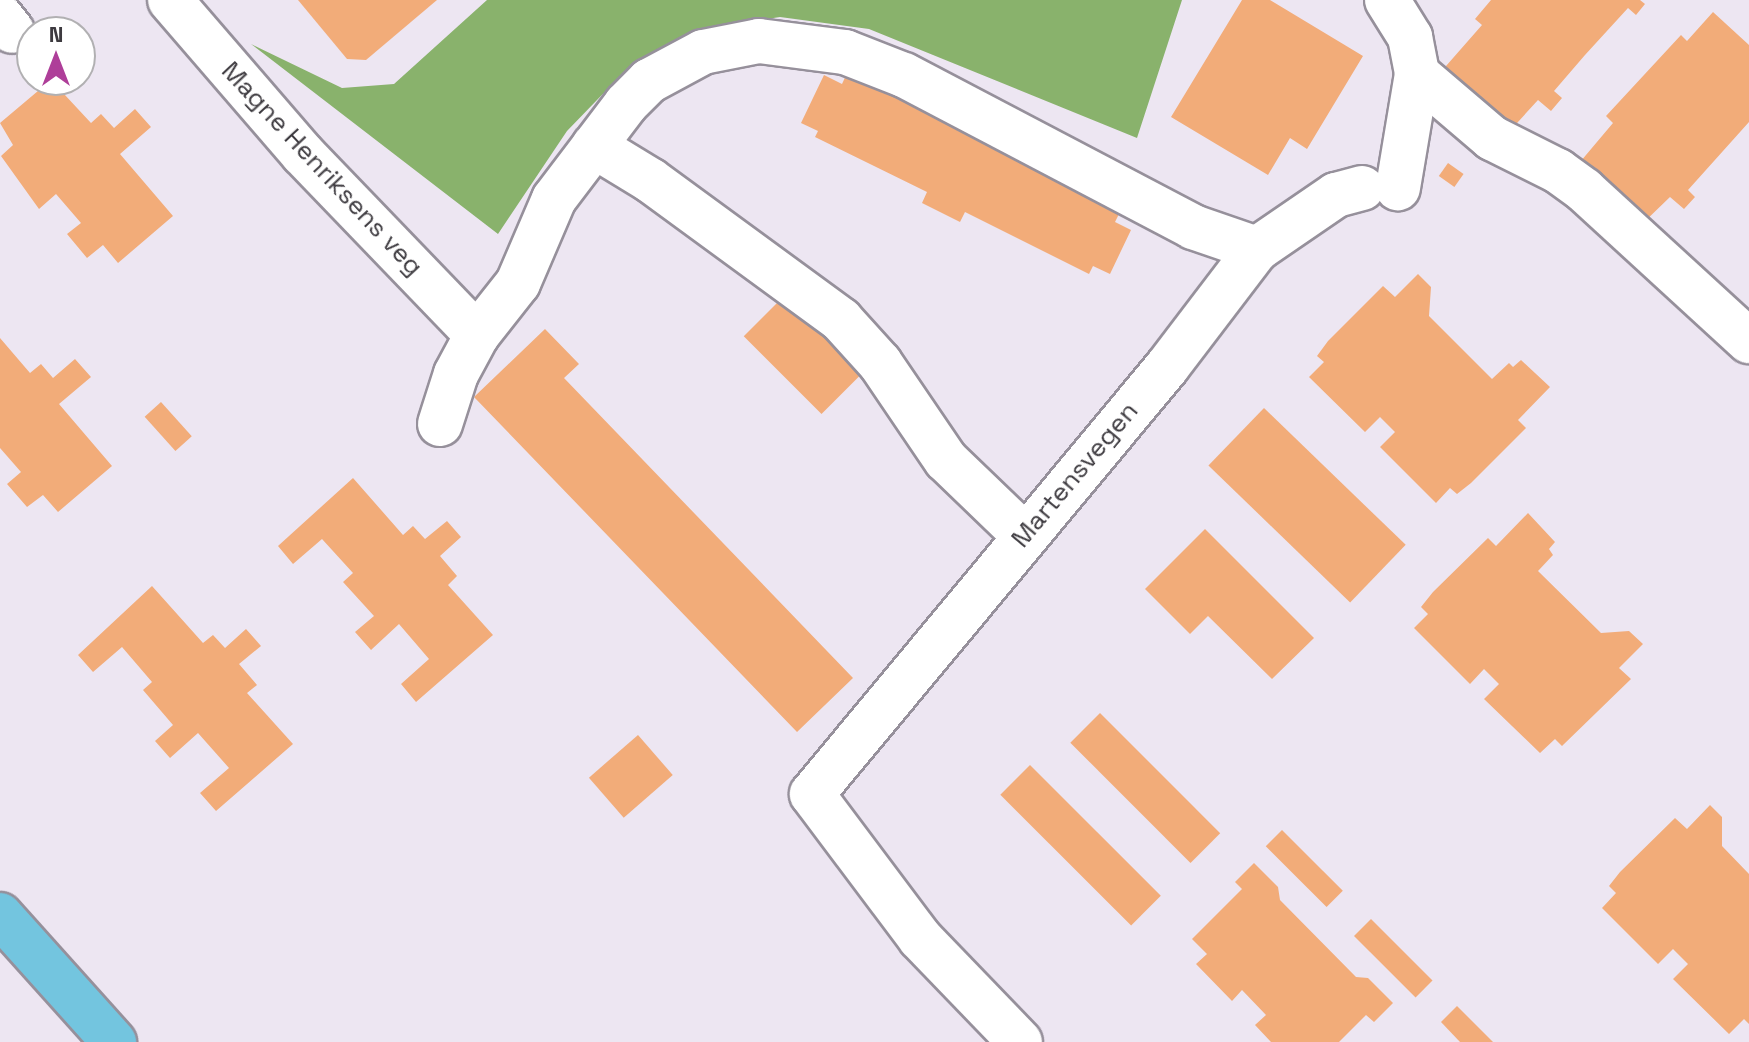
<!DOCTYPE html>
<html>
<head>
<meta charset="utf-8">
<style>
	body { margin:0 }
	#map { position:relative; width:1749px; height:1042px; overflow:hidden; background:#ede6f2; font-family:"Space Grotesk",sans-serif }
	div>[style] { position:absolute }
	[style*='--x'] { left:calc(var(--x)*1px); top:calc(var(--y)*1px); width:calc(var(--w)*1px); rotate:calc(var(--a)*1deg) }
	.forest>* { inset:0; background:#89b26c }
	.building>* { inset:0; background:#f2ac79; transform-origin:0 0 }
	.roads { filter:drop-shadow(2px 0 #96909b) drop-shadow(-2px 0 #96909b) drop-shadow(0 2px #96909b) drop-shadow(0 -2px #96909b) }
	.minor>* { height:44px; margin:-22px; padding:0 22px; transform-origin:22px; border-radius:22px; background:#fff }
	.major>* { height:44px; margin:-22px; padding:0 22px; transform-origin:22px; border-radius:22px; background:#73c5df }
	span { translate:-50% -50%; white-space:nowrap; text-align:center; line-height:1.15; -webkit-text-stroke:8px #fff; paint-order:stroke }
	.street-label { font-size:26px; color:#3d3a3f }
	.north { position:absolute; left:16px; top:16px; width:80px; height:80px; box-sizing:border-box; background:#fff; border:2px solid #b1b0b2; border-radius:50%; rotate:0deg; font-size:22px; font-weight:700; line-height:32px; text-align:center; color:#3d3a3f }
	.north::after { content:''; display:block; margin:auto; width:28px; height:36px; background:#ae3e99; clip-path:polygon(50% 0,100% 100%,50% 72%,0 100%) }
</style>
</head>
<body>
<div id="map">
	<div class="forest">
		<i style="clip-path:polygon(487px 0,1182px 0,1137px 138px,869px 29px,780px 17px,701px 29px,626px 70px,567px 131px,498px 234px,251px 44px,342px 88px,394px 84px)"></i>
	</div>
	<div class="building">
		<i style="clip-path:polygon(298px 0,437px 0,366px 60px,347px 59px)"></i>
		<i style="clip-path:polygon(1242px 0,1270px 0,1363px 56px,1307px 149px,1290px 138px,1268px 175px,1171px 117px)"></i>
		<i style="clip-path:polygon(1491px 0,1640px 0,1645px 4px,1636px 15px,1628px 8px,1585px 55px,1554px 91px,1562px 98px,1551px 111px,1538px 100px,1507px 134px,1439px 74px,1482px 25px,1475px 19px)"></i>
		<i style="clip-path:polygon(1713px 12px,1749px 45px,1749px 122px,1688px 190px,1695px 197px,1684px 209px,1670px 197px,1640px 226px,1575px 168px,1613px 123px,1606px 116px,1681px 35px,1687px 41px)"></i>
		<i style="clip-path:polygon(848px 71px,1123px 206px,1115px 222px,1131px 230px,1110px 274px,1093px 266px,1089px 274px,965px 212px,960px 222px,922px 203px,927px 192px,815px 137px,818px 131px,801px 123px,824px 75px,842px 84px)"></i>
		<i style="clip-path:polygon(51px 80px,91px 123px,101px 114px,114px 128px,135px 109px,151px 127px,120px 154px,173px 216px,118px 263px,103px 245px,87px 258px,67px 234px,81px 223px,56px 194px,39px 209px,1px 156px,13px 145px,0 123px)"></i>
		<i style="left:1448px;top:163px;width:19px;height:16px;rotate:35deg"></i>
		<i style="clip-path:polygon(1418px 274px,1431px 287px,1429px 316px,1492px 379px,1509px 363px,1513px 367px,1521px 360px,1550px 387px,1518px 420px,1526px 428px,1471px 483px,1457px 494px,1450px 488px,1436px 503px,1380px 447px,1395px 432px,1380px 417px,1365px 432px,1309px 377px,1324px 362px,1317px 356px,1328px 341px,1383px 286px,1395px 297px)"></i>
		<i style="left:789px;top:291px;width:110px;height:64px;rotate:45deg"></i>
		<i style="clip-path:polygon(545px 329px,579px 364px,564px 378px,853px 678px,797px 732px,474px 397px)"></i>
		<i style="clip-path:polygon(0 338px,30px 373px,41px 364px,53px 378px,75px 359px,91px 377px,59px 404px,112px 466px,58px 512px,43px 495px,27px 507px,7px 484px,21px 472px,0 448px)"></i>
		<i style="left:161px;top:402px;width:46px;height:22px;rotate:48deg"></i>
		<i style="left:1264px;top:408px;width:197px;height:80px;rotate:44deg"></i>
		<i style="clip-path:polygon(353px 478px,403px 535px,413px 526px,425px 539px,447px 521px,461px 537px,440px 556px,457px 576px,448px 585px,493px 635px,416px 702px,401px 684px,429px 659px,399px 624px,371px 650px,355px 632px,374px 616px,343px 582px,353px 573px,322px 539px,293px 564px,278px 546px)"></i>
		<i style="clip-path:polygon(1528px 513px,1555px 542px,1549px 549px,1553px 555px,1538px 571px,1601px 633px,1629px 631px,1643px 644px,1619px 668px,1631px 679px,1562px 746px,1555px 739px,1540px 753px,1484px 699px,1499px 684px,1484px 669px,1470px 684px,1414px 628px,1428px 614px,1421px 607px,1433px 592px,1488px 538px,1496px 546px)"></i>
		<i style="clip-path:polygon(1205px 529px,1314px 638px,1272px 679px,1208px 616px,1190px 634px,1145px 589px)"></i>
		<i style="clip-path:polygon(152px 586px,203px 643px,213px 635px,225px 648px,246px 629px,261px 646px,239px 664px,257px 685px,247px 693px,293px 744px,216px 811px,200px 793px,229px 768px,198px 733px,170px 758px,155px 741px,173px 725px,143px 690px,152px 682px,122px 647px,93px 672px,78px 655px)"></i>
		<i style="left:1100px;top:713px;width:170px;height:42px;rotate:45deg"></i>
		<i style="left:638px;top:735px;width:53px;height:65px;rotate:49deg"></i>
		<i style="left:1030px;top:765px;width:185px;height:42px;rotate:45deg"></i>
		<i style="clip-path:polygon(1710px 805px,1722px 817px,1722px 846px,1749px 874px,1749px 1024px,1744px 1019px,1729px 1034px,1673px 979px,1688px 964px,1673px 949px,1658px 964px,1602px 908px,1616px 893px,1609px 886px,1620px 872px,1675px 818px,1687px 829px)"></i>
		<i style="left:1282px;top:830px;width:86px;height:23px;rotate:45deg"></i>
		<i style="clip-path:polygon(1254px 863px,1278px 887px,1280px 900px,1356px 977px,1368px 978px,1393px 1003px,1374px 1022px,1366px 1015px,1339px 1042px,1271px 1042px,1255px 1025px,1266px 1015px,1242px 990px,1232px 1001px,1196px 964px,1207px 954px,1192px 939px,1242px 889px,1235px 882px)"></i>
		<i style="left:1371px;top:919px;width:87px;height:24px;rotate:45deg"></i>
		<i style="clip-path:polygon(1457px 1006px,1493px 1042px,1460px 1042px,1441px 1022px)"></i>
	</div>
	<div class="roads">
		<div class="minor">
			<i style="--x:170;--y:0;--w:203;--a:49.2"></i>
			<i style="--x:303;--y:154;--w:251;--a:46.1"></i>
			<i style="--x:1387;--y:0;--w:44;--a:58.1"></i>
			<i style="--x:1410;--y:37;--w:38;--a:79"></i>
			<i style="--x:1417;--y:74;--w:116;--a:99.5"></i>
			<i style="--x:0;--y:16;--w:19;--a:51"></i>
			<i style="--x:1417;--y:74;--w:99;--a:40.5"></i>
			<i style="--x:1492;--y:138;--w:74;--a:26.6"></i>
			<i style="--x:1558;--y:171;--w:32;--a:36"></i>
			<i style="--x:1584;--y:190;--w:224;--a:42.5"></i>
			<i style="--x:594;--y:146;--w:66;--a:31.3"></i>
			<i style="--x:650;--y:180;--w:237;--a:36.2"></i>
			<i style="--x:841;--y:320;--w:58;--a:47.8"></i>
			<i style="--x:880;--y:363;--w:117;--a:55.8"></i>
			<i style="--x:946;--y:460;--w:108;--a:43.9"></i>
			<i style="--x:440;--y:424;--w:52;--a:-72.3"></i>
			<i style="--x:456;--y:374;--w:44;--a:-61.7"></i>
			<i style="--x:477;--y:335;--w:66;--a:-51.7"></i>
			<i style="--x:518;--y:283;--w:91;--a:-66.8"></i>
			<i style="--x:554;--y:199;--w:119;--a:-52.8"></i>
			<i style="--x:626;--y:104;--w:33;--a:-45"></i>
			<i style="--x:649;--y:81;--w:61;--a:-28.2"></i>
			<i style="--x:703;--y:52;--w:57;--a:-11.1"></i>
			<i style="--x:759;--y:41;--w:87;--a:7.3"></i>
			<i style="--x:845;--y:52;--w:63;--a:21.3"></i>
			<i style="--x:904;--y:75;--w:327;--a:27.7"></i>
			<i style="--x:1193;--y:227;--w:68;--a:19"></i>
			<i style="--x:1020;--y:1042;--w:144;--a:-133.9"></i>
			<i style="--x:920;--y:938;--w:180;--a:-126.9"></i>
			<i style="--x:812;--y:794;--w:555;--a:-50.26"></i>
			<i style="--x:1167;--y:367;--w:148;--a:-52.7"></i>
			<i style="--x:1257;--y:249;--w:96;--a:-34.4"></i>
			<i style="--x:1336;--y:195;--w:27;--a:-15"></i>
		</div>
		<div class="major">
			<i style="--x:0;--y:915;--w:171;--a:48.1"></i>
		</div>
	</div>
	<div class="street-label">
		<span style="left:322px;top:169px;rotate:47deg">Magne Henriksens veg</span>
		<span style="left:1075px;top:475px;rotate:-50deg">Martensvegen</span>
	</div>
	<div class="north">N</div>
</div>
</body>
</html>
